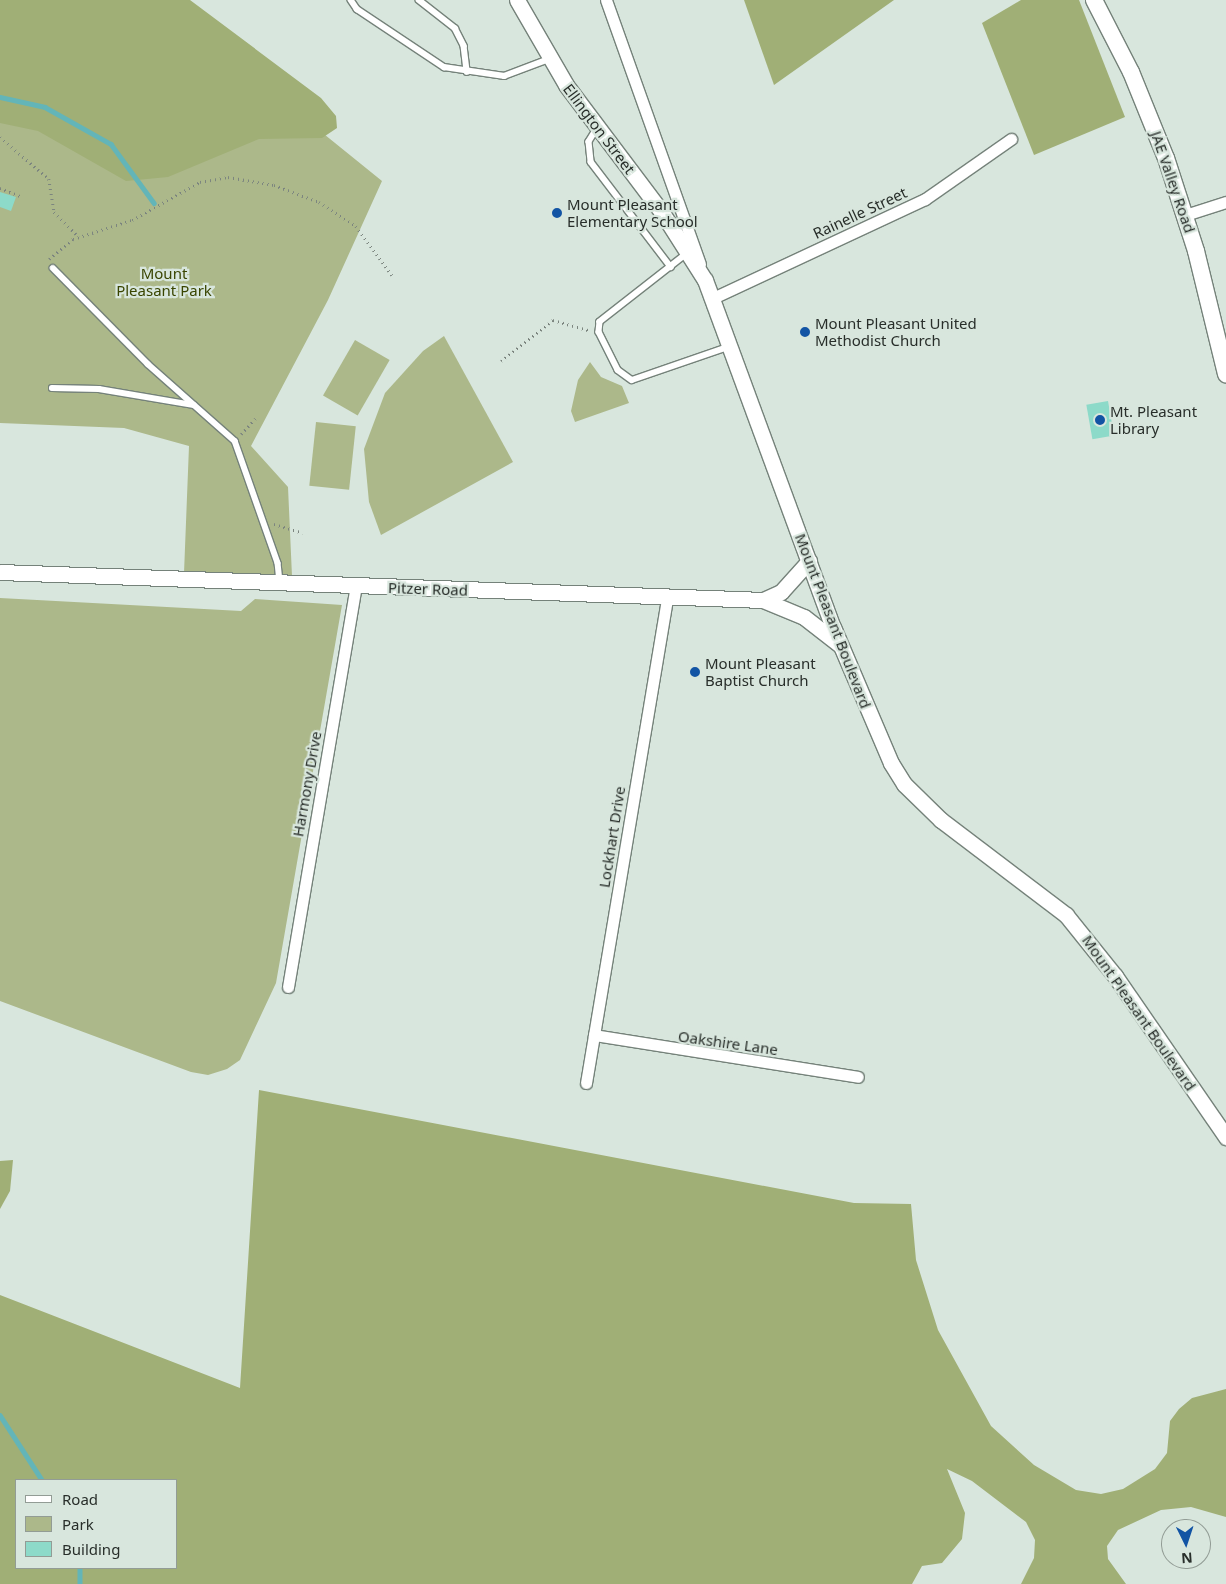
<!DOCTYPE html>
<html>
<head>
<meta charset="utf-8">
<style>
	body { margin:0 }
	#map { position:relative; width:1226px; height:1584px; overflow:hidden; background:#d8e6dd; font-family:"Noto Sans",sans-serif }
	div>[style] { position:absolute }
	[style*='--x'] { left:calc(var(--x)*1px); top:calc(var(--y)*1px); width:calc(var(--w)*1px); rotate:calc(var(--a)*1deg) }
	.green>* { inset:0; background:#acb88a; transform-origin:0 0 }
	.forest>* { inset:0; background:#a0af76 }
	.stream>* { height:4.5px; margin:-2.25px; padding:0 2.25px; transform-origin:2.25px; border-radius:2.25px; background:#63b5b8 }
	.building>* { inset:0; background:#8ddac9; transform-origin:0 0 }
	.path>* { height:2.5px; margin-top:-1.25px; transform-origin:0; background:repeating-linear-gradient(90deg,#7c857f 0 1px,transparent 0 5px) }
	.roads { filter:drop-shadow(1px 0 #75827a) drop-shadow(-1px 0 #75827a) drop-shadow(0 1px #75827a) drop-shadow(0 -1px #75827a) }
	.service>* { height:5.5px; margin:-2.75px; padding:0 2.75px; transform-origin:2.75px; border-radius:2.75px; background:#fff }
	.minor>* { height:11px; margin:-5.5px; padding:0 5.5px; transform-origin:5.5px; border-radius:5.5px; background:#fff }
	.tertiary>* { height:15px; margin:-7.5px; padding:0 7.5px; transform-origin:7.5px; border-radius:7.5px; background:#fff }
	.secondary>* { height:16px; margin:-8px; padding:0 8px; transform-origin:8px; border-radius:8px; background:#fff }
	.dots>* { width:14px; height:14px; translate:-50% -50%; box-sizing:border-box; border:2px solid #d8e6dd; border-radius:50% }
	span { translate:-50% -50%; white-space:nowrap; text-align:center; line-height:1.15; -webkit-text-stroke:4.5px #d8e6dd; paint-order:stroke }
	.street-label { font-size:15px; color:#282e2a }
	.poi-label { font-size:15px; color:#282e2a }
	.left { translate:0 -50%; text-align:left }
	.park-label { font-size:15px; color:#394500 }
	.legend { position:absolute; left:15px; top:1479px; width:162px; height:90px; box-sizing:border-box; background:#d8e6dd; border:1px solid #929c95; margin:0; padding:6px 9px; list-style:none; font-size:15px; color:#282e2a }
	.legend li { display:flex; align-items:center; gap:10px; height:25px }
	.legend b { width:25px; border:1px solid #929c95 }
	.north { position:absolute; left:1161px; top:1519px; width:50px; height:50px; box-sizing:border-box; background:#d8e6dd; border:1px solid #929c95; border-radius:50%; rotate:176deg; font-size:14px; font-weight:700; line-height:20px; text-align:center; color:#282e2a }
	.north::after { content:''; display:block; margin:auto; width:18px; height:22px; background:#1254a4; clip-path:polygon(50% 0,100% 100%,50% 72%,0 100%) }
</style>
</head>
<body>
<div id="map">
	<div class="green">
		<i style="clip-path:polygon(178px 16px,382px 181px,328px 300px,251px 446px,288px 487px,292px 576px,184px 573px,189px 446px,124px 428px,0 423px,0 116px)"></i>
		<i style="clip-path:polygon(444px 336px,513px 462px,381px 535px,369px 502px,364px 449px,385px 393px,423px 351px)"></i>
		<i style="left:355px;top:340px;width:40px;height:64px;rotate:30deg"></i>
		<i style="clip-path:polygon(590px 362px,601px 377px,622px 386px,629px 403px,575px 422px,571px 411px,578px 380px)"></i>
		<i style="left:316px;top:422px;width:40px;height:64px;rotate:6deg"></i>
		<i style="clip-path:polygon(0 598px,241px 611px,255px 599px,342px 605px,276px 983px,240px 1060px,227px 1069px,208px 1075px,191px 1072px,0 1001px)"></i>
	</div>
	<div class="forest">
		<i style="clip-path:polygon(0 0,190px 0,321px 98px,336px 116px,337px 128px,322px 138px,259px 139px,168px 177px,126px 181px,38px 131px,0 123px)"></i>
		<i style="clip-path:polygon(744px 0,894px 0,774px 85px)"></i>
		<i style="clip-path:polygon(1021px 0,1079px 0,1125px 117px,1034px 155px,982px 23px)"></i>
		<i style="clip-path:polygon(evenodd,259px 1090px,854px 1203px,911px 1204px,916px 1260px,938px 1330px,991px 1426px,1034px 1465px,1076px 1490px,1101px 1494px,1123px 1489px,1155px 1469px,1167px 1453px,1170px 1421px,1179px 1409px,1192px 1398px,1226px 1389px,1226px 1517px,1191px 1507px,1161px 1510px,1118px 1530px,1107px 1546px,1108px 1559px,1126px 1584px,1021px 1584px,1034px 1558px,1035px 1540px,1026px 1522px,972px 1481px,947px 1469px,965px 1513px,962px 1539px,942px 1563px,922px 1566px,912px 1584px,0 1584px,0 1295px,240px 1388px,259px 1090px,16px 1480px,176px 1480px,176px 1568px,16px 1568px,16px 1480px)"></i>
		<i style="clip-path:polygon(13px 1160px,10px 1191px,0 1209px,0 1161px)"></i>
	</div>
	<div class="stream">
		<i style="--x:0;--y:97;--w:46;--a:12.5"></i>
		<i style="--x:45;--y:107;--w:76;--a:29.3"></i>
		<i style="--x:111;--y:144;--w:73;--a:53.9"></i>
		<i style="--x:0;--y:1415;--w:77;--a:57.1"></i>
		<i style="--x:80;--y:1568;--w:16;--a:90"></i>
	</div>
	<div class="building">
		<i style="clip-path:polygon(0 192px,16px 197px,11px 211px,0 207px)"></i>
		<i style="left:1108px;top:401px;width:35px;height:22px;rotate:80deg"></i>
	</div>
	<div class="path">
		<i style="--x:0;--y:137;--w:65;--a:40.6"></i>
		<i style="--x:49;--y:179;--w:33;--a:81"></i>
		<i style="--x:54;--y:212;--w:35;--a:45"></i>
		<i style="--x:0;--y:188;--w:22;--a:22"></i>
		<i style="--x:49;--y:259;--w:31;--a:-40"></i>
		<i style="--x:73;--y:239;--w:62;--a:-17.9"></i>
		<i style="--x:132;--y:220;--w:78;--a:-29.2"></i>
		<i style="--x:200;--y:182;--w:28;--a:-10"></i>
		<i style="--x:228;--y:177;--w:47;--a:9.9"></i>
		<i style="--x:274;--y:185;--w:48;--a:20.7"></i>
		<i style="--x:319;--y:202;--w:44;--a:33"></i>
		<i style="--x:356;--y:226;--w:61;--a:53.7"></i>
		<i style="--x:501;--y:361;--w:66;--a:-38.3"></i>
		<i style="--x:553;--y:320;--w:37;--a:16"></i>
		<i style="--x:241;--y:434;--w:21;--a:-47"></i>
		<i style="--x:274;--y:524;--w:30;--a:17"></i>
	</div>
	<div class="roads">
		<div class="service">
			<i style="--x:351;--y:0;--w:11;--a:56"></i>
			<i style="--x:357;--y:9;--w:105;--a:33.7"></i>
			<i style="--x:444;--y:67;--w:61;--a:8.5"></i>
			<i style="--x:504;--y:76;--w:48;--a:-20.7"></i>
			<i style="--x:419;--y:0;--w:46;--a:37.9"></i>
			<i style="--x:455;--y:28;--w:20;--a:63"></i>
			<i style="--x:464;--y:46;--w:26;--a:83"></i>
			<i style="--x:597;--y:129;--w:15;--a:122"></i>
			<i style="--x:589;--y:142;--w:20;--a:84"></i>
			<i style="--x:591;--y:162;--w:132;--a:52.7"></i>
			<i style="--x:688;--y:253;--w:112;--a:141.9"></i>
			<i style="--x:600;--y:322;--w:10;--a:96"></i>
			<i style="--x:599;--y:332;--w:42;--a:63.4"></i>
			<i style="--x:618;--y:370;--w:17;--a:36"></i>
			<i style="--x:632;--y:380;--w:102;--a:-19"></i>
			<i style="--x:53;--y:268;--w:135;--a:45.3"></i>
			<i style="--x:148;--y:364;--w:116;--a:41.5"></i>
			<i style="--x:235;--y:441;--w:129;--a:70.6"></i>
			<i style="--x:278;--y:563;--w:18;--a:84"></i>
			<i style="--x:52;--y:388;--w:47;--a:1.2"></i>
			<i style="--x:99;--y:389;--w:96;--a:9.6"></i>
		</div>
		<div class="minor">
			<i style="--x:606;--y:0;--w:280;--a:70.4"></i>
			<i style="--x:1185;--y:215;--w:43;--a:-17.6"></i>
			<i style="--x:713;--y:298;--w:234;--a:-25"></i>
			<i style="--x:925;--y:199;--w:105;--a:-34.9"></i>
			<i style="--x:288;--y:987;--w:406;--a:-80.4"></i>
			<i style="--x:594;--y:1035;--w:267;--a:9"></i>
			<i style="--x:586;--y:1083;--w:495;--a:-80.5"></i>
		</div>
		<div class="tertiary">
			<i style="--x:517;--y:0;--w:98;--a:60"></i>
			<i style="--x:566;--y:85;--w:158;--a:53"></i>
			<i style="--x:661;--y:211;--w:82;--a:57.5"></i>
			<i style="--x:705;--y:280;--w:370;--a:69.8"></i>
			<i style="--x:833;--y:627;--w:148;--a:66.9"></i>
			<i style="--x:891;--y:763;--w:25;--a:58"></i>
			<i style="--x:904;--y:784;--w:52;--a:44.2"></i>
			<i style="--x:941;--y:820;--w:157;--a:37.2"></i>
			<i style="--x:1066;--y:915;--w:78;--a:51.2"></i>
			<i style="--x:1115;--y:976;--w:196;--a:55.4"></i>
			<i style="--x:0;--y:572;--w:764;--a:2.1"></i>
			<i style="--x:763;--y:600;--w:44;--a:22.5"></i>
			<i style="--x:804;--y:617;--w:46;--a:37.9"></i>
			<i style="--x:763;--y:600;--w:20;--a:-24"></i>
			<i style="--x:781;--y:592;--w:42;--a:-47.9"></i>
		</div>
		<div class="secondary">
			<i style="--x:1094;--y:0;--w:81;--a:62.8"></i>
			<i style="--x:1131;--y:72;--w:93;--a:67.9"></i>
			<i style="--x:1166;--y:158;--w:98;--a:72.1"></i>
			<i style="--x:1196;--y:251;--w:127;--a:76.3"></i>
		</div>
	</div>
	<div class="dots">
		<i style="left:557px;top:213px;background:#1254a4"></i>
		<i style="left:805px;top:332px;background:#1254a4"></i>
		<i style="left:1100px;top:420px;background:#1254a4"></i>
		<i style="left:695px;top:672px;background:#1254a4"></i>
	</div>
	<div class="street-label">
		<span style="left:599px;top:129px;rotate:53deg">Ellington Street</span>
		<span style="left:1173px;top:182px;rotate:71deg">JAE Valley Road</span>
		<span style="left:860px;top:213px;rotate:-25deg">Rainelle Street</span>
		<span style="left:428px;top:589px;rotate:2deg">Pitzer Road</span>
		<span style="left:833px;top:621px;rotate:69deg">Mount Pleasant Boulevard</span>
		<span style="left:307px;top:784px;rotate:-80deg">Harmony Drive</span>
		<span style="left:612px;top:837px;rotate:-81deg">Lockhart Drive</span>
		<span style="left:1139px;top:1013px;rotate:55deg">Mount Pleasant Boulevard</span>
		<span style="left:728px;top:1043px;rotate:8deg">Oakshire Lane</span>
	</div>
	<div class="poi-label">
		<span class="left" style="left:567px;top:213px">Mount Pleasant<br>Elementary School</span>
		<span class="left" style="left:815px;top:332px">Mount Pleasant United<br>Methodist Church</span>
		<span class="left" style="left:1110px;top:420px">Mt. Pleasant<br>Library</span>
		<span class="left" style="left:705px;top:672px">Mount Pleasant<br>Baptist Church</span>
	</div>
	<div class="park-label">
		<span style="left:164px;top:282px">Mount<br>Pleasant Park</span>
	</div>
	<ul class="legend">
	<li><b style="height:6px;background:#fff"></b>Road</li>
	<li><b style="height:14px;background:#acb88a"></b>Park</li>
	<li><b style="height:14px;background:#8ddac9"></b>Building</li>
	</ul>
	<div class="north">N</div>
</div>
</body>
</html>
